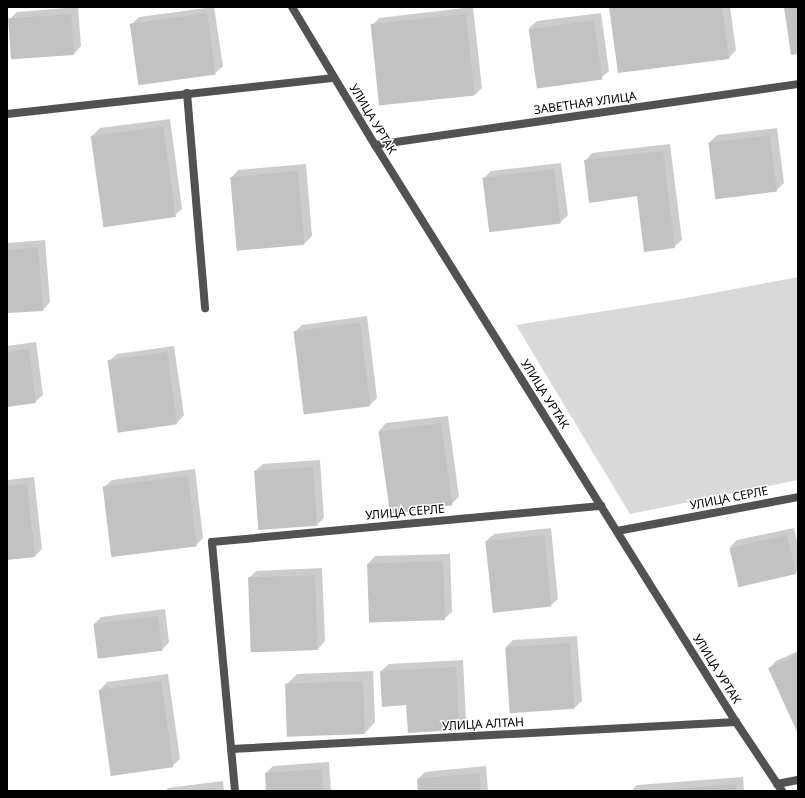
<!DOCTYPE html>
<html>
<head>
<meta charset="utf-8">
<style>
	body { margin:0 }
	#map { position:relative; width:805px; height:798px; overflow:hidden; background:#fff; font-family:"Noto Sans",sans-serif }
	div>[style] { position:absolute }
	[style*='--x'] { left:calc(var(--x)*1px); top:calc(var(--y)*1px); width:calc(var(--w)*1px); rotate:calc(var(--a)*1deg) }
	.green>* { inset:0; background:#d9d9d9 }
	.shadow>* { inset:0; background:#0003 }
	.building>* { inset:0; background:#c2c2c2; transform-origin:0 0 }
	.service>* { height:8px; margin:-4px; padding:0 4px; transform-origin:4px; border-radius:4px; background:#525252 }
	.minor>* { height:8px; margin:-4px; padding:0 4px; transform-origin:4px; border-radius:4px; background:#525252 }
	span { translate:-50% -50%; white-space:nowrap; text-align:center; line-height:1.15; -webkit-text-stroke:3px #fff; paint-order:stroke }
	.street-label { font-size:12px; color:#000 }
	.frame { position:absolute; inset:0; border:8px solid #000; pointer-events:none }
</style>
</head>
<body>
<div id="map">
	<div class="green">
		<i style="clip-path:polygon(798px 277px,798px 480px,630px 514px,516px 325px,681px 299px)"></i>
	</div>
	<div class="shadow">
		<i style="clip-path:polygon(78px 7px,81px 46px,74px 54px,13px 59px,9px 20px,17px 12px)"></i>
		<i style="clip-path:polygon(214px 7px,223px 66px,215px 73px,131px 25px,139px 17px)"></i>
		<i style="clip-path:polygon(473px 7px,482px 88px,475px 95px,372px 26px,379px 18px)"></i>
		<i style="clip-path:polygon(610px 7px,730px 7px,736px 50px,729px 58px)"></i>
		<i style="clip-path:polygon(601px 13px,609px 71px,601px 78px,529px 28px,537px 21px)"></i>
		<i style="clip-path:polygon(170px 119px,182px 209px,174px 216px,92px 136px,100px 128px)"></i>
		<i style="clip-path:polygon(777px 128px,784px 183px,776px 191px,709px 143px,717px 135px)"></i>
		<i style="clip-path:polygon(670px 144px,682px 240px,674px 247px,638px 195px,585px 161px,592px 153px)"></i>
		<i style="clip-path:polygon(561px 163px,568px 215px,560px 223px,484px 178px,491px 171px)"></i>
		<i style="clip-path:polygon(306px 164px,312px 236px,304px 244px,231px 178px,238px 170px)"></i>
		<i style="clip-path:polygon(45px 240px,50px 302px,43px 310px,7px 312px,7px 243px)"></i>
		<i style="clip-path:polygon(367px 316px,377px 398px,370px 405px,306px 413px,295px 332px,302px 325px)"></i>
		<i style="clip-path:polygon(36px 342px,43px 395px,35px 402px,7px 406px,7px 346px)"></i>
		<i style="clip-path:polygon(174px 346px,184px 415px,177px 423px,119px 431px,109px 361px,117px 354px)"></i>
		<i style="clip-path:polygon(448px 416px,459px 497px,451px 504px,379px 431px,386px 423px)"></i>
		<i style="clip-path:polygon(320px 460px,324px 518px,317px 525px,255px 471px,263px 464px)"></i>
		<i style="clip-path:polygon(195px 469px,203px 538px,196px 545px,104px 487px,112px 480px)"></i>
		<i style="clip-path:polygon(34px 477px,42px 549px,35px 556px,7px 559px,7px 480px)"></i>
		<i style="clip-path:polygon(551px 528px,558px 599px,550px 606px,486px 541px,494px 534px)"></i>
		<i style="clip-path:polygon(794px 528px,798px 545px,798px 571px,795px 573px,730px 547px,737px 540px)"></i>
		<i style="clip-path:polygon(450px 554px,452px 612px,444px 619px,368px 564px,375px 556px)"></i>
		<i style="clip-path:polygon(322px 568px,325px 641px,318px 649px,249px 578px,256px 571px)"></i>
		<i style="clip-path:polygon(165px 609px,169px 642px,162px 650px,94px 624px,101px 617px)"></i>
		<i style="clip-path:polygon(577px 636px,582px 701px,574px 708px,506px 647px,513px 640px)"></i>
		<i style="clip-path:polygon(798px 651px,798px 731px,769px 668px,776px 661px)"></i>
		<i style="clip-path:polygon(463px 660px,466px 722px,458px 729px,407px 704px,381px 671px,389px 664px)"></i>
		<i style="clip-path:polygon(373px 671px,375px 722px,365px 733px,286px 685px,297px 674px)"></i>
		<i style="clip-path:polygon(168px 674px,180px 759px,172px 766px,100px 690px,107px 682px)"></i>
		<i style="clip-path:polygon(329px 762px,331px 791px,267px 791px,266px 773px,273px 766px)"></i>
		<i style="clip-path:polygon(486px 766px,488px 791px,419px 791px,418px 779px,425px 772px)"></i>
		<i style="clip-path:polygon(743px 777px,744px 791px,631px 791px,637px 785px)"></i>
		<i style="clip-path:polygon(223px 781px,224px 791px,165px 791px,168px 788px)"></i>
	</div>
	<div class="building">
		<i style="clip-path:polygon(609px 7px,722px 7px,729px 59px,618px 73px)"></i>
		<i style="clip-path:polygon(784px 7px,798px 7px,798px 54px,791px 55px)"></i>
		<i style="left:207px;top:13px;width:62px;height:78px;rotate:82deg"></i>
		<i style="left:71px;top:14px;width:41px;height:63px;rotate:86deg"></i>
		<i style="left:466px;top:14px;width:82px;height:96px;rotate:84deg"></i>
		<i style="left:594px;top:20px;width:60px;height:66px;rotate:82deg"></i>
		<i style="left:163px;top:126px;width:92px;height:73px;rotate:82deg"></i>
		<i style="left:770px;top:135px;width:57px;height:62px;rotate:83deg"></i>
		<i style="clip-path:polygon(663px 151px,675px 248px,644px 252px,637px 196px,589px 203px,584px 160px)"></i>
		<i style="left:554px;top:169px;width:55px;height:72px;rotate:83deg"></i>
		<i style="left:298px;top:171px;width:74px;height:68px;rotate:85deg"></i>
		<i style="clip-path:polygon(38px 247px,43px 311px,7px 313px,7px 250px)"></i>
		<i style="left:360px;top:323px;width:84px;height:67px;rotate:83deg"></i>
		<i style="clip-path:polygon(29px 349px,36px 403px,7px 407px,7px 352px)"></i>
		<i style="left:167px;top:352px;width:73px;height:60px;rotate:82deg"></i>
		<i style="left:441px;top:423px;width:83px;height:63px;rotate:82deg"></i>
		<i style="left:313px;top:467px;width:59px;height:59px;rotate:86deg"></i>
		<i style="left:188px;top:476px;width:71px;height:86px;rotate:83deg"></i>
		<i style="clip-path:polygon(27px 484px,35px 557px,7px 560px,7px 486px)"></i>
		<i style="left:544px;top:535px;width:72px;height:59px;rotate:84deg"></i>
		<i style="left:787px;top:535px;width:40px;height:59px;rotate:77deg"></i>
		<i style="left:443px;top:561px;width:59px;height:76px;rotate:88deg"></i>
		<i style="left:315px;top:575px;width:75px;height:67px;rotate:88deg"></i>
		<i style="left:158px;top:616px;width:35px;height:65px;rotate:83deg"></i>
		<i style="left:570px;top:643px;width:66px;height:65px;rotate:86deg"></i>
		<i style="clip-path:polygon(798px 654px,798px 734px,768px 668px)"></i>
		<i style="clip-path:polygon(456px 667px,459px 730px,408px 733px,406px 705px,382px 707px,380px 671px)"></i>
		<i style="left:161px;top:681px;width:87px;height:63px;rotate:82deg"></i>
		<i style="left:363px;top:681px;width:53px;height:78px;rotate:88deg"></i>
		<i style="clip-path:polygon(322px 769px,323px 791px,266px 791px,265px 773px)"></i>
		<i style="clip-path:polygon(479px 773px,481px 791px,418px 791px,417px 779px)"></i>
		<i style="clip-path:polygon(736px 784px,737px 791px,659px 791px,659px 790px)"></i>
		<i style="clip-path:polygon(216px 788px,216px 791px,198px 791px,198px 790px)"></i>
	</div>
	<div class="service">
		<i style="--x:187;--y:93;--w:216;--a:85.2"></i>
	</div>
	<div class="minor">
		<i style="--x:292;--y:7;--w:161;--a:59"></i>
		<i style="--x:375;--y:145;--w:681;--a:57.97"></i>
		<i style="--x:736;--y:722;--w:83;--a:56.3"></i>
		<i style="--x:7;--y:114;--w:329;--a:-6.3"></i>
		<i style="--x:375;--y:145;--w:427;--a:-8.2"></i>
		<i style="--x:617;--y:531;--w:184;--a:-10.6"></i>
		<i style="--x:231;--y:749;--w:506;--a:-3.06"></i>
		<i style="--x:777;--y:784;--w:21;--a:-11"></i>
		<i style="--x:235;--y:791;--w:250;--a:-95.3"></i>
		<i style="--x:212;--y:542;--w:391;--a:-5.3"></i>
	</div>
	<div class="street-label">
		<span style="left:585px;top:103px;rotate:-8deg">ЗАВЕТНАЯ УЛИЦА</span>
		<span style="left:373px;top:119px;rotate:59deg">УЛИЦА УРТАК</span>
		<span style="left:545px;top:394px;rotate:58deg">УЛИЦА УРТАК</span>
		<span style="left:729px;top:498px;rotate:-11deg">УЛИЦА СЕРЛЕ</span>
		<span style="left:405px;top:512px;rotate:-5deg">УЛИЦА СЕРЛЕ</span>
		<span style="left:717px;top:669px;rotate:58deg">УЛИЦА УРТАК</span>
		<span style="left:483px;top:724px;rotate:-3deg">УЛИЦА АЛТАН</span>
	</div>
	<div class="frame"></div>
</div>
</body>
</html>
